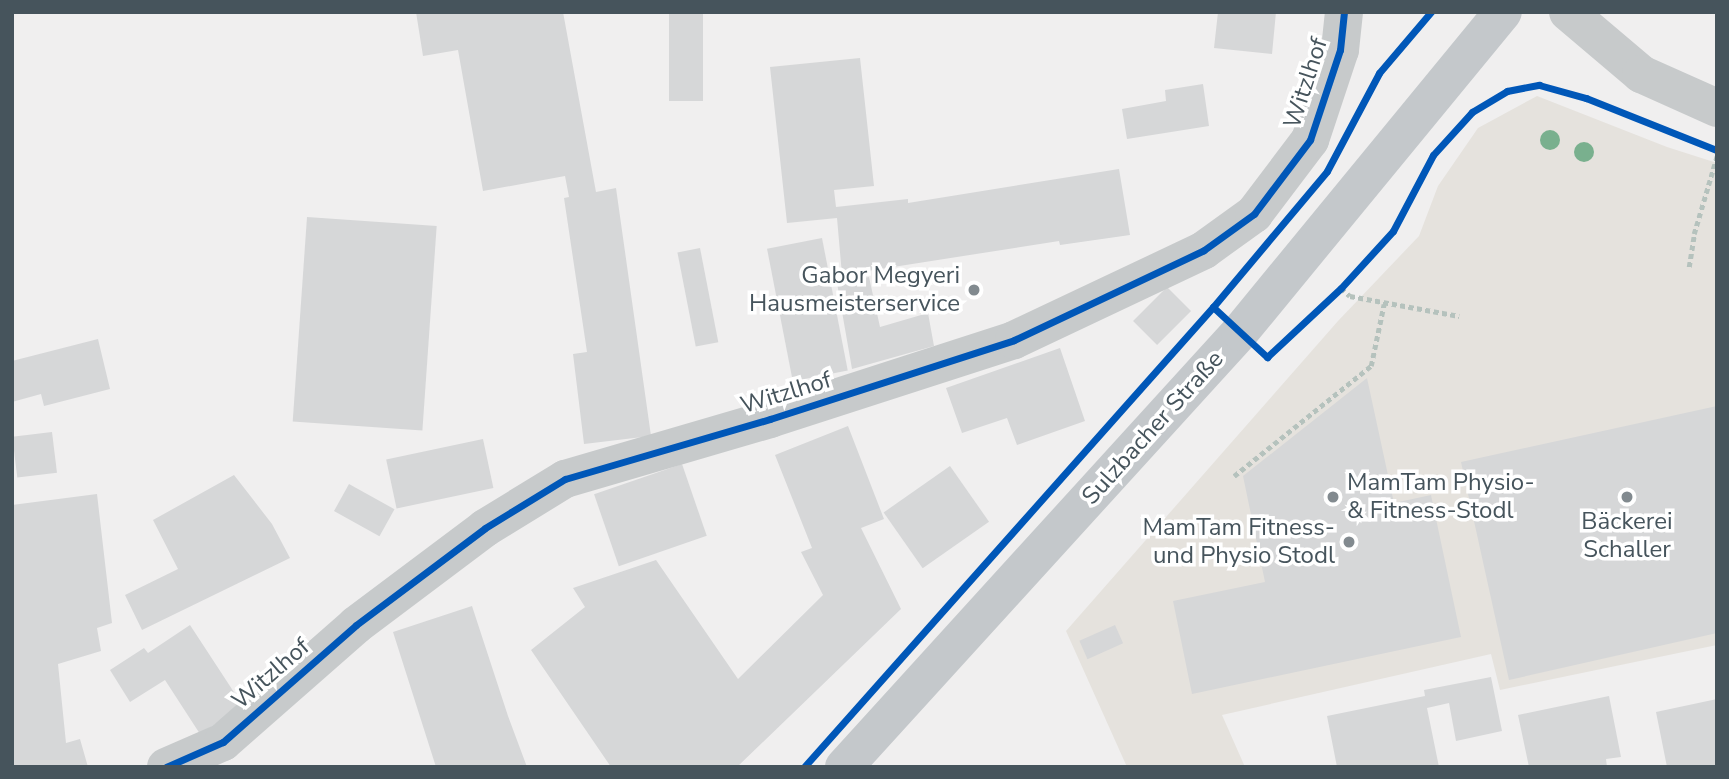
<!DOCTYPE html>
<html>
<head>
<meta charset="utf-8">
<style>
	body { margin:0 }
	#map { position:relative; width:1729px; height:779px; overflow:hidden; background:#f0efef; font-family:"Nunito Sans",sans-serif }
	div>[style] { position:absolute }
	[style*='--x'] { left:calc(var(--x)*1px); top:calc(var(--y)*1px); width:calc(var(--w)*1px); rotate:calc(var(--a)*1deg) }
	.commercial>* { inset:0; background:#e5e2dd }
	.building>* { inset:0; background:#d6d7d8; transform-origin:0 0 }
	.path>* { height:4.5px; margin-top:-2.25px; transform-origin:0; background:repeating-linear-gradient(90deg,#b5c2bd 0 5px,transparent 0 8.5px) }
	.minor>* { height:38px; margin:-19px; padding:0 19px; transform-origin:19px; border-radius:19px; background:#c7cacb }
	.major>* { height:38px; margin:-19px; padding:0 19px; transform-origin:19px; border-radius:19px; background:#c4c8cb }
	.cycleway>* { height:7px; margin:-3.5px; padding:0 3.5px; transform-origin:3.5px; border-radius:3.5px; background:#0057b8 }
	.trees>* { width:20px; height:20px; margin:-10px; border-radius:50%; background:#79b08e }
	.dots>* { width:19px; height:19px; translate:-50% -50%; box-sizing:border-box; border:4px solid #fff; border-radius:50% }
	span { translate:-50% -50%; white-space:nowrap; text-align:center; line-height:1.15; -webkit-text-stroke:7px #fff; paint-order:stroke }
	.street-label { font-size:24px; color:#46545c }
	.poi-label { font-size:24px; color:#46545c }
	.right { translate:-100% -50%; text-align:right }
	.left { translate:0 -50%; text-align:left }
	.frame { position:absolute; inset:0; border:14px solid #46545c; pointer-events:none }
</style>
</head>
<body>
<div id="map">
	<div class="commercial">
		<i style="clip-path:polygon(1537px 96px,1667px 147px,1717px 163px,1717px 645px,1500px 690px,1491px 654px,1222px 715px,1245px 767px,1127px 767px,1066px 631px,1338px 321px,1419px 236px,1438px 186px,1478px 128px)"></i>
	</div>
	<div class="building">
		<i style="clip-path:polygon(416px 12px,563px 12px,596px 192px,616px 188px,651px 436px,584px 444px,573px 354px,587px 352px,564px 198px,569px 197px,565px 176px,483px 191px,458px 50px,423px 56px)"></i>
		<i style="left:669px;top:12px;width:34px;height:89px"></i>
		<i style="clip-path:polygon(1218px 12px,1276px 12px,1272px 54px,1214px 48px)"></i>
		<i style="clip-path:polygon(860px 58px,874px 186px,834px 190px,836px 207px,908px 199px,908px 203px,1119px 169px,1130px 235px,1060px 245px,1059px 241px,842px 275px,837px 218px,787px 223px,770px 67px)"></i>
		<i style="clip-path:polygon(1203px 84px,1209px 126px,1127px 139px,1122px 109px,1166px 101px,1165px 90px)"></i>
		<i style="left:307px;top:217px;width:130px;height:205px;rotate:4deg"></i>
		<i style="left:822px;top:238px;width:135px;height:56px;rotate:79deg"></i>
		<i style="left:700px;top:248px;width:96px;height:23px;rotate:79deg"></i>
		<i style="clip-path:polygon(869px 277px,880px 327px,928px 313px,934px 346px,852px 369px,837px 283px)"></i>
		<i style="left:1167px;top:287px;width:34px;height:48px;rotate:45deg"></i>
		<i style="clip-path:polygon(98px 339px,110px 389px,44px 406px,41px 394px,12px 402px,12px 361px)"></i>
		<i style="clip-path:polygon(1060px 348px,1085px 421px,1017px 445px,1007px 418px,962px 433px,946px 388px)"></i>
		<i style="clip-path:polygon(1367px 378px,1394px 503px,1431px 495px,1461px 637px,1192px 694px,1173px 601px,1265px 582px,1243px 476px)"></i>
		<i style="clip-path:polygon(1717px 406px,1717px 633px,1509px 680px,1461px 462px)"></i>
		<i style="clip-path:polygon(848px 426px,884px 519px,861px 528px,901px 609px,737px 767px,611px 767px,531px 650px,585px 607px,573px 588px,656px 560px,738px 679px,823px 595px,801px 552px,812px 548px,775px 455px)"></i>
		<i style="left:52px;top:432px;width:41px;height:40px;rotate:83deg"></i>
		<i style="left:483px;top:439px;width:50px;height:99px;rotate:78deg"></i>
		<i style="left:682px;top:464px;width:76px;height:93px;rotate:71deg"></i>
		<i style="left:950px;top:466px;width:68px;height:81px;rotate:55deg"></i>
		<i style="clip-path:polygon(234px 475px,272px 524px,290px 558px,142px 630px,125px 595px,178px 569px,153px 520px)"></i>
		<i style="left:349px;top:484px;width:52px;height:31px;rotate:29deg"></i>
		<i style="clip-path:polygon(97px 494px,112px 623px,97px 628px,101px 651px,58px 664px,66px 743px,80px 739px,88px 767px,12px 767px,12px 505px)"></i>
		<i style="clip-path:polygon(472px 606px,508px 716px,527px 767px,436px 767px,393px 632px)"></i>
		<i style="clip-path:polygon(190px 625px,243px 706px,200px 734px,165px 680px,130px 702px,110px 670px,144px 648px,148px 653px)"></i>
		<i style="left:1115px;top:625px;width:20px;height:39px;rotate:66deg"></i>
		<i style="clip-path:polygon(1491px 677px,1502px 731px,1456px 741px,1449px 703px,1427px 708px,1439px 767px,1337px 767px,1327px 716px,1425px 696px,1424px 690px)"></i>
		<i style="clip-path:polygon(1609px 696px,1621px 757px,1606px 759px,1607px 767px,1529px 767px,1518px 715px)"></i>
		<i style="clip-path:polygon(1717px 699px,1717px 767px,1667px 767px,1656px 712px)"></i>
	</div>
	<div class="path">
		<i style="--x:1689;--y:267;--w:33;--a:-81"></i>
		<i style="--x:1694;--y:234;--w:81;--a:-73.6"></i>
		<i style="--x:1341;--y:288;--w:12;--a:42"></i>
		<i style="--x:1350;--y:296;--w:111;--a:10.4"></i>
		<i style="--x:1234;--y:476;--w:176;--a:-38.8"></i>
		<i style="--x:1371;--y:366;--w:63;--a:-78.2"></i>
	</div>
	<div class="minor">
		<i style="--x:1568;--y:12;--w:96;--a:40.3"></i>
		<i style="--x:1641;--y:74;--w:83;--a:24.1"></i>
		<i style="--x:166;--y:767;--w:62;--a:-23.7"></i>
		<i style="--x:223;--y:742;--w:177;--a:-41.3"></i>
		<i style="--x:356;--y:625;--w:161;--a:-36.9"></i>
		<i style="--x:485;--y:528;--w:94;--a:-31.5"></i>
		<i style="--x:565;--y:479;--w:214;--a:-16.3"></i>
		<i style="--x:770;--y:419;--w:256;--a:-17.9"></i>
		<i style="--x:1014;--y:340;--w:210;--a:-25.3"></i>
		<i style="--x:1204;--y:250;--w:62;--a:-35.8"></i>
		<i style="--x:1254;--y:214;--w:93;--a:-52.9"></i>
		<i style="--x:1310;--y:140;--w:95;--a:-71.6"></i>
		<i style="--x:1340;--y:50;--w:38;--a:-84"></i>
	</div>
	<div class="major">
		<i style="--x:844;--y:767;--w:588;--a:-47.69"></i>
		<i style="--x:1240;--y:332;--w:414;--a:-50.6"></i>
	</div>
	<div class="cycleway">
		<i style="--x:1213;--y:307;--w:74;--a:42.8"></i>
		<i style="--x:1267;--y:357;--w:101;--a:-43"></i>
		<i style="--x:1341;--y:288;--w:77;--a:-47.6"></i>
		<i style="--x:1393;--y:231;--w:86;--a:-62.2"></i>
		<i style="--x:1433;--y:155;--w:58;--a:-47.8"></i>
		<i style="--x:1472;--y:112;--w:41;--a:-31"></i>
		<i style="--x:1507;--y:91;--w:33;--a:-11"></i>
		<i style="--x:1539;--y:85;--w:49;--a:15.5"></i>
		<i style="--x:1586;--y:98;--w:141;--a:21.7"></i>
		<i style="--x:166;--y:767;--w:62;--a:-23.7"></i>
		<i style="--x:223;--y:742;--w:177;--a:-41.3"></i>
		<i style="--x:356;--y:625;--w:161;--a:-36.9"></i>
		<i style="--x:485;--y:528;--w:94;--a:-31.5"></i>
		<i style="--x:565;--y:479;--w:214;--a:-16.3"></i>
		<i style="--x:770;--y:419;--w:256;--a:-17.9"></i>
		<i style="--x:1014;--y:340;--w:210;--a:-25.3"></i>
		<i style="--x:1204;--y:250;--w:62;--a:-35.8"></i>
		<i style="--x:1254;--y:214;--w:93;--a:-52.9"></i>
		<i style="--x:1310;--y:140;--w:95;--a:-71.6"></i>
		<i style="--x:1340;--y:50;--w:38;--a:-84"></i>
		<i style="--x:804;--y:767;--w:616;--a:-48.36"></i>
		<i style="--x:1213;--y:307;--w:177;--a:-50"></i>
		<i style="--x:1327;--y:171;--w:111;--a:-62"></i>
		<i style="--x:1379;--y:73;--w:80;--a:-49.6"></i>
	</div>
	<div class="trees">
		<i style="left:1550px;top:140px"></i>
		<i style="left:1584px;top:152px"></i>
	</div>
	<div class="dots">
		<i style="left:974px;top:290px;background:#828a8f"></i>
		<i style="left:1333px;top:497px;background:#828a8f"></i>
		<i style="left:1627px;top:497px;background:#828a8f"></i>
		<i style="left:1349px;top:542px;background:#828a8f"></i>
	</div>
	<div class="street-label">
		<span style="left:1306px;top:83px;rotate:-72deg">Witzlhof</span>
		<span style="left:786px;top:393px;rotate:-17deg">Witzlhof</span>
		<span style="left:1153px;top:428px;rotate:-48deg">Sulzbacher Straße</span>
		<span style="left:271px;top:674px;rotate:-41deg">Witzlhof</span>
	</div>
	<div class="poi-label">
		<span class="right" style="left:960px;top:290px">Gabor Megyeri<br>Hausmeisterservice</span>
		<span class="left" style="left:1347px;top:497px">MamTam Physio-<br>&amp; Fitness-Stodl</span>
		<span style="left:1627px;top:536px">Bäckerei<br>Schaller</span>
		<span class="right" style="left:1335px;top:542px">MamTam Fitness-<br>und Physio Stodl</span>
	</div>
	<div class="frame"></div>
</div>
</body>
</html>
